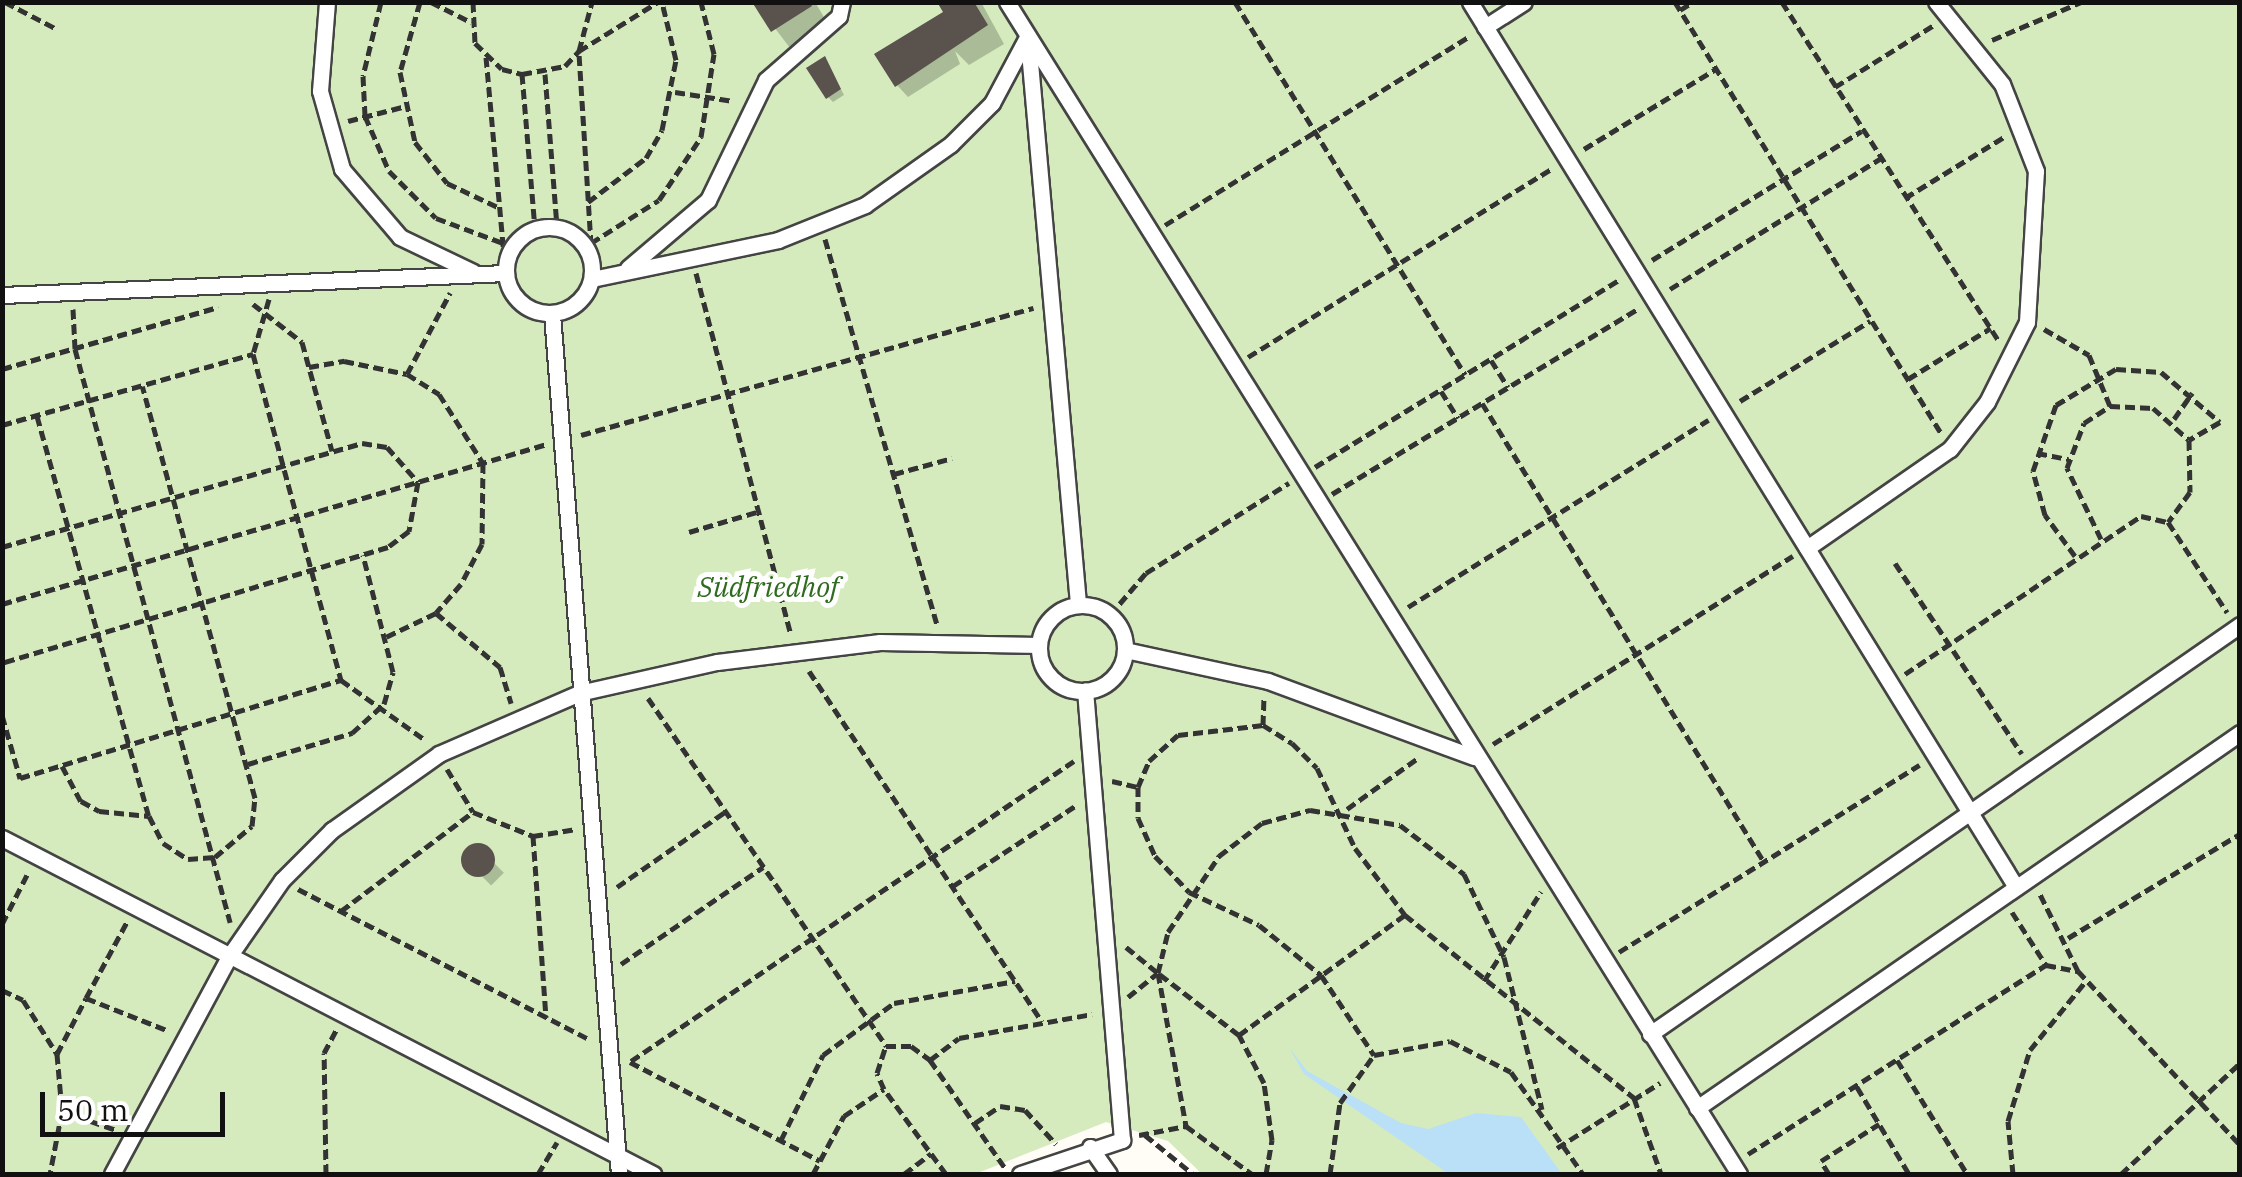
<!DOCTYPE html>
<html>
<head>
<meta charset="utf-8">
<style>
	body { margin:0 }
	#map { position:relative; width:2242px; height:1177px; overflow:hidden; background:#fffdf5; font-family:"IBM Plex Serif",serif }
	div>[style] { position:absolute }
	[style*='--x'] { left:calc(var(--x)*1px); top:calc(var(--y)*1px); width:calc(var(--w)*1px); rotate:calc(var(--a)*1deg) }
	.green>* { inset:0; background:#d5ebbd }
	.water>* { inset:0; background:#b9e0f7 }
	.shadow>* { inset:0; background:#0003; transform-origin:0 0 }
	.building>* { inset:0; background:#5a524d }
	.round { border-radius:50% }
	.path>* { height:5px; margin-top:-2.5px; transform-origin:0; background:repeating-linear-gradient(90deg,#333 0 10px,transparent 0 15px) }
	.roads { filter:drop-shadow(2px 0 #444) drop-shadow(-2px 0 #444) drop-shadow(0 2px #444) drop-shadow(0 -2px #444) }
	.lane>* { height:15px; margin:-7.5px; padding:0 7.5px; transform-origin:7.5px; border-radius:7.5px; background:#fff }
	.lane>.ring { margin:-7.5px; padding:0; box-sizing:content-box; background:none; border:15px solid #fff; border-radius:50% }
	span { translate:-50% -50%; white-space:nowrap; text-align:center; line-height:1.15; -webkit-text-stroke:10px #fff; paint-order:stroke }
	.park-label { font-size:28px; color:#2f6b1f; font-style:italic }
	.frame { position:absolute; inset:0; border:5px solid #111; pointer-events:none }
	.scale { position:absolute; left:40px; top:1092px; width:185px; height:45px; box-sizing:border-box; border:5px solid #111; border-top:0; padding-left:12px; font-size:30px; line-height:35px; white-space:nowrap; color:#111; -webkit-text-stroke:8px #fff; paint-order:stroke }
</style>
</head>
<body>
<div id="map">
	<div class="green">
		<i style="clip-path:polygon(2px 3px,2239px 3px,2239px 1174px,1202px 1174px,1168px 1141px,1106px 1122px,975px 1174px,3px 1174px)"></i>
	</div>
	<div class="water">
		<i style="clip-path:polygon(1289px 1047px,1307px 1071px,1401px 1123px,1428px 1129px,1476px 1113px,1521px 1117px,1562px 1174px,1449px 1174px,1304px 1074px)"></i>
	</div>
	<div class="shadow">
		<i style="clip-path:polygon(755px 2px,815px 2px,828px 24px,790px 48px)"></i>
		<i style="clip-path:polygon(939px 2px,981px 2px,1004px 44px,969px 65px,955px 51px,960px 64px,908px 97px,897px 85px,946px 13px)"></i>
		<i style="clip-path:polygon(825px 59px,844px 95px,833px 102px,828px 97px)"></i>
		<i style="left:477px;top:846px;width:38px;height:18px;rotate:45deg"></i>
	</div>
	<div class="building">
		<i style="clip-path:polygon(752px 2px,810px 2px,812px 6px,771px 32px)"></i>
		<i style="clip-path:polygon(937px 2px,974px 2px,988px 25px,895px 87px,874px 54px,943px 12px)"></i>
		<i style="clip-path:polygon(825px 56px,841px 89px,826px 99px,806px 68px)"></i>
		<i class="round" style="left:461px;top:843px;width:34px;height:34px"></i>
	</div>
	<div class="path">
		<i style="--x:5;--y:2;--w:56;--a:27.5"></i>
		<i style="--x:381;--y:2;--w:76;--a:103.7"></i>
		<i style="--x:363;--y:76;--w:40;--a:87.1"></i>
		<i style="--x:365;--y:116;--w:60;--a:66.4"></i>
		<i style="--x:389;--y:171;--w:66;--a:45"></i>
		<i style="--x:436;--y:218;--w:72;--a:20.5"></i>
		<i style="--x:420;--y:2;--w:73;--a:105.9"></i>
		<i style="--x:400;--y:72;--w:72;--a:77.9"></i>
		<i style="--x:415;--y:142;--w:52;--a:52"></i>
		<i style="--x:447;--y:183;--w:59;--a:25.3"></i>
		<i style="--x:431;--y:2;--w:45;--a:26.6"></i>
		<i style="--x:473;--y:2;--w:41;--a:87.2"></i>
		<i style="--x:475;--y:43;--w:37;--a:44"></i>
		<i style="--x:502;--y:69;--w:21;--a:14"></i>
		<i style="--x:522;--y:74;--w:44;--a:-10.5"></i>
		<i style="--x:565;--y:66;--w:21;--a:-47"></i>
		<i style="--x:579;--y:51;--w:51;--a:-75.1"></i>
		<i style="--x:1235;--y:2;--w:438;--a:58.3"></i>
		<i style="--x:1675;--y:2;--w:506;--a:58.32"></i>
		<i style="--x:1782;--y:2;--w:403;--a:57.4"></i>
		<i style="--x:1680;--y:10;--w:15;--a:-32"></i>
		<i style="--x:1992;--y:40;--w:97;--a:-23.1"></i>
		<i style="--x:486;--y:57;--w:199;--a:84.8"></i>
		<i style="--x:522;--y:74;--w:156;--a:85.2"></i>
		<i style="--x:545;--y:74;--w:154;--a:85.5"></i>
		<i style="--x:1835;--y:87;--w:117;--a:-32.1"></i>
		<i style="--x:675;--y:92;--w:59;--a:8.8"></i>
		<i style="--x:348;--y:121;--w:56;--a:-14.5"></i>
		<i style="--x:1584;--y:149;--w:154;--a:-31.2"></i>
		<i style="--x:1905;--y:198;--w:116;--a:-31.6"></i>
		<i style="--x:588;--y:202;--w:73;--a:-37.2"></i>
		<i style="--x:646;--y:158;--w:32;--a:-60"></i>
		<i style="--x:662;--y:130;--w:71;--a:-78.7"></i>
		<i style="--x:676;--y:60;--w:60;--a:-103.6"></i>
		<i style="--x:1165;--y:225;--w:359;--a:-31.8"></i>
		<i style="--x:825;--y:239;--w:404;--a:73.8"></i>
		<i style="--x:591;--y:243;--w:80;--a:-32.3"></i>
		<i style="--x:659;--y:200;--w:76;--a:-56.3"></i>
		<i style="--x:701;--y:137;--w:84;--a:-81.1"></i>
		<i style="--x:714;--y:54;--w:54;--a:-104"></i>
		<i style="--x:592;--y:260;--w:209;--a:-93.6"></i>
		<i style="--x:579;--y:51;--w:93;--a:-31.8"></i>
		<i style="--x:1652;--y:260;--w:246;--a:-31.6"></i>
		<i style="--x:696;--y:273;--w:374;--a:75.3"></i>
		<i style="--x:1670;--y:289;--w:247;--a:-31.8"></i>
		<i style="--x:269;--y:299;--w:57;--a:106.2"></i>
		<i style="--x:253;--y:354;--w:338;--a:74.9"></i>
		<i style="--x:253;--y:304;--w:62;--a:37.8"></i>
		<i style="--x:302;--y:342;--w:113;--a:74.6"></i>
		<i style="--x:73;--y:309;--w:40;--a:87.1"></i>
		<i style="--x:75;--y:349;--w:594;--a:74.86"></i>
		<i style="--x:2044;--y:329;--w:52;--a:30"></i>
		<i style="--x:2089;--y:355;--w:55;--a:67.6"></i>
		<i style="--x:1248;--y:357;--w:359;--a:-31.8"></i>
		<i style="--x:1491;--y:360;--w:32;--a:58"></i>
		<i style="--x:309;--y:367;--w:36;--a:-10"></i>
		<i style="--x:344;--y:361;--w:64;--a:11.7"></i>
		<i style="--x:407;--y:374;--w:38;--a:32"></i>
		<i style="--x:439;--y:394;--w:82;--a:57.5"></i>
		<i style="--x:483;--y:463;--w:81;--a:90.7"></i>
		<i style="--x:482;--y:544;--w:45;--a:117.7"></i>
		<i style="--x:461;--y:584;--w:38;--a:131"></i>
		<i style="--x:436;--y:613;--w:55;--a:154.4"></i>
		<i style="--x:2;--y:369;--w:225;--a:-16"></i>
		<i style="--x:407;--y:374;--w:92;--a:-62"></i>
		<i style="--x:1908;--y:379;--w:97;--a:-31.6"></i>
		<i style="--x:1441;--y:391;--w:32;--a:58"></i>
		<i style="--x:1740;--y:401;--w:153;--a:-31.6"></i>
		<i style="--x:1482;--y:403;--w:539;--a:58.43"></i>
		<i style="--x:37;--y:416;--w:415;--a:74.4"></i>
		<i style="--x:149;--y:816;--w:30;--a:63"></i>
		<i style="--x:163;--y:843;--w:30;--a:33"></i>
		<i style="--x:188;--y:859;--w:27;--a:-4"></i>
		<i style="--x:215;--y:857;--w:48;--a:-40"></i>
		<i style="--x:252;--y:826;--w:28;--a:-84"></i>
		<i style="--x:255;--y:798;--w:427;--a:-105.3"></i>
		<i style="--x:2174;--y:419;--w:32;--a:-55"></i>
		<i style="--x:2;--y:425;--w:261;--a:-15.8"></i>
		<i style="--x:581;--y:435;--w:470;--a:-15.7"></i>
		<i style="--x:2037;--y:453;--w:32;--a:11"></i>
		<i style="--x:1315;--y:467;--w:359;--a:-31.6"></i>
		<i style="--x:894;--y:474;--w:60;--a:-15.4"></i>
		<i style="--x:1332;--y:494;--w:359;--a:-31.2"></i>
		<i style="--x:689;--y:532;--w:71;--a:-16.4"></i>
		<i style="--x:2101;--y:539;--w:79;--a:-115.6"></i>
		<i style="--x:2067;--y:468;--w:48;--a:-69.3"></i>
		<i style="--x:2084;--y:423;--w:31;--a:-33"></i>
		<i style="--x:2110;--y:406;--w:43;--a:2.7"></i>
		<i style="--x:2153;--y:408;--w:48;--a:41.6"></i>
		<i style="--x:2189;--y:440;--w:52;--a:88.9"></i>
		<i style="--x:2190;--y:492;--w:37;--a:126"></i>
		<i style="--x:2;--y:547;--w:375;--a:-16.1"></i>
		<i style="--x:362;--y:443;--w:25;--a:9"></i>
		<i style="--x:387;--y:447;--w:47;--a:48.5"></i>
		<i style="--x:418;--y:482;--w:50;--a:100.4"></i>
		<i style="--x:409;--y:531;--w:26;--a:143"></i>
		<i style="--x:388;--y:547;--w:403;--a:163.3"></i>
		<i style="--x:2075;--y:556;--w:51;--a:-126.2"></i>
		<i style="--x:2045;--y:515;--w:46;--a:-105.3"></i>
		<i style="--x:2033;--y:471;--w:70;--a:-70.8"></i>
		<i style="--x:2056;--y:405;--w:70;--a:-31"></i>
		<i style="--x:2116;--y:369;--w:45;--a:3.8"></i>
		<i style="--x:2161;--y:372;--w:77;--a:40.3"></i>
		<i style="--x:2220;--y:422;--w:36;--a:150"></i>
		<i style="--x:1895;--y:563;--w:229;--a:56.4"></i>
		<i style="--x:2;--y:604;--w:568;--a:-16.36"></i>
		<i style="--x:1408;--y:607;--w:354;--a:-31.9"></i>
		<i style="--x:436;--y:613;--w:84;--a:40.2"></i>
		<i style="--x:500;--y:667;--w:38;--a:73"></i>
		<i style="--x:1110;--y:615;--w:55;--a:-49.4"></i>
		<i style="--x:1146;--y:573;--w:169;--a:-32.2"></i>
		<i style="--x:809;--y:671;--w:421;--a:56.4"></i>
		<i style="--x:1905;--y:674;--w:284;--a:-33.8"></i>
		<i style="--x:2141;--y:516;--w:28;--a:13"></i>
		<i style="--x:2168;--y:522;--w:108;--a:56.8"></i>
		<i style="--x:648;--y:698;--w:422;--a:55.6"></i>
		<i style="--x:2;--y:715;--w:66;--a:74.1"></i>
		<i style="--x:20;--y:778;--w:336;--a:-17"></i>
		<i style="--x:341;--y:680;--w:103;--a:35.5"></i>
		<i style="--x:1263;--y:725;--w:27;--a:-88"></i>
		<i style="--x:1493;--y:744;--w:354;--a:-32.1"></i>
		<i style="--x:248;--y:764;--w:109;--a:-16.6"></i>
		<i style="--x:352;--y:733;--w:43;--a:-42.2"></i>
		<i style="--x:384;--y:704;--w:33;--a:-74"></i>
		<i style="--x:393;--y:672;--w:121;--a:-104.4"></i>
		<i style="--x:62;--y:766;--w:40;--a:62"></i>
		<i style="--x:81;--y:801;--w:21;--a:29"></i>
		<i style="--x:99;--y:811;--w:50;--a:5.7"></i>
		<i style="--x:447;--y:769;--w:50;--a:58.8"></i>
		<i style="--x:473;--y:812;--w:65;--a:21.8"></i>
		<i style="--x:533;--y:836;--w:44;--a:-9.2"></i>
		<i style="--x:1112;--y:781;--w:27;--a:13"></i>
		<i style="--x:1138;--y:787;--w:31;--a:90"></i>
		<i style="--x:1138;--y:818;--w:42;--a:65.9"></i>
		<i style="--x:1155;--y:856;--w:50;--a:46.6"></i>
		<i style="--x:1189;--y:892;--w:77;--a:25.2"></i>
		<i style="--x:1259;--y:925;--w:80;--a:38.9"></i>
		<i style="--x:1321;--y:975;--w:96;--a:56.5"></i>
		<i style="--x:1138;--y:787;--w:28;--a:-67"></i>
		<i style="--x:1149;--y:761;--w:39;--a:-42"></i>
		<i style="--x:1178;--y:735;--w:86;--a:-6.7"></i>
		<i style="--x:1263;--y:725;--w:34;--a:32"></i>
		<i style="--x:1292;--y:743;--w:35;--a:45"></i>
		<i style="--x:1317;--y:768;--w:89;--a:64.6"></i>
		<i style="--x:1355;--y:848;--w:84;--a:53.3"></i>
		<i style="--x:1405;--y:915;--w:293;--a:38.6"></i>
		<i style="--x:1634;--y:1098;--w:81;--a:70.4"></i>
		<i style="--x:1347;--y:809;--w:87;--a:-35.7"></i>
		<i style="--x:533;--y:836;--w:182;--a:85.9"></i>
		<i style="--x:953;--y:886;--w:148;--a:-33.2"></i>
		<i style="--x:617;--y:887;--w:131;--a:-34.8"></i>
		<i style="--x:298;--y:889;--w:329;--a:27.3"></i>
		<i style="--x:341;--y:911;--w:165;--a:-36.9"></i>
		<i style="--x:2012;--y:912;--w:63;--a:57.3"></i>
		<i style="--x:2046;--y:965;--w:33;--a:11"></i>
		<i style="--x:2078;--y:971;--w:88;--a:-116.3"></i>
		<i style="--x:2;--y:924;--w:57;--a:-63"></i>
		<i style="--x:2068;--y:938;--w:201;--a:-31.2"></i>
		<i style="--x:1126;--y:947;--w:41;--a:39.1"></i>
		<i style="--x:1158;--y:973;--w:156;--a:79.6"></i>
		<i style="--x:1619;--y:952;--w:354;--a:-31.9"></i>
		<i style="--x:621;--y:964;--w:172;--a:-34.3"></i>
		<i style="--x:2078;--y:971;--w:238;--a:47"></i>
		<i style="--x:1484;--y:981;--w:106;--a:-57.4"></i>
		<i style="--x:2;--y:990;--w:23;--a:25"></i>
		<i style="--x:23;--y:1000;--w:64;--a:57.8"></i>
		<i style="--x:57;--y:1054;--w:57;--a:85"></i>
		<i style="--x:62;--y:1111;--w:64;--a:100.8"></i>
		<i style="--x:1128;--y:997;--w:38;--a:-39"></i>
		<i style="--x:86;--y:998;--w:86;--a:-61.7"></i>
		<i style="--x:1239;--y:1035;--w:205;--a:-35.9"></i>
		<i style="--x:57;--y:1054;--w:63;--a:-62.6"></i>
		<i style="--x:86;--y:998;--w:89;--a:21.7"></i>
		<i style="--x:930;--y:1060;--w:36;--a:-37"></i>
		<i style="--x:959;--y:1038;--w:135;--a:-10.2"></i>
		<i style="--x:1897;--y:1060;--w:134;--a:58.4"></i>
		<i style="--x:631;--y:1061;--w:535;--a:-34.11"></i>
		<i style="--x:630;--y:1062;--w:214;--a:27.5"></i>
		<i style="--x:1857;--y:1087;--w:101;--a:59.1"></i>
		<i style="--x:62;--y:1111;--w:57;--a:19.4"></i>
		<i style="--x:975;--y:1123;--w:30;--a:-34"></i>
		<i style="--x:1000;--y:1106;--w:25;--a:9"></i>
		<i style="--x:1025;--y:1110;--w:46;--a:47.6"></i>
		<i style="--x:1139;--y:1135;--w:48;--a:-10.8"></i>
		<i style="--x:1186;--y:1126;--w:82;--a:36"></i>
		<i style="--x:1145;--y:1135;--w:62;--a:39.1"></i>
		<i style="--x:781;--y:1140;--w:95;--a:-63.7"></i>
		<i style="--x:823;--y:1055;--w:88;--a:-36.2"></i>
		<i style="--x:894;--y:1003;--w:123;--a:-10.3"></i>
		<i style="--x:1557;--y:1148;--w:122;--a:-32.3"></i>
		<i style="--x:1748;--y:1154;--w:353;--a:-32.4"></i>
		<i style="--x:326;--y:1174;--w:121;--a:-90.9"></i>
		<i style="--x:324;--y:1053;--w:26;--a:-62"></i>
		<i style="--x:538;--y:1174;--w:37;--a:-59"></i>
		<i style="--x:813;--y:1174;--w:66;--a:-61.9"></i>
		<i style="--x:844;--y:1116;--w:48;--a:-34"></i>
		<i style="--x:904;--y:1174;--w:34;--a:-37"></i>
		<i style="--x:946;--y:1174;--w:105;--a:-126.1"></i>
		<i style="--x:884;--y:1089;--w:17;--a:-114"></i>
		<i style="--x:877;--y:1073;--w:28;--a:-72"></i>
		<i style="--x:886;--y:1046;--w:25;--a:0"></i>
		<i style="--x:911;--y:1046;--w:24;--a:36"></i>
		<i style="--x:930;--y:1060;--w:131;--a:55.2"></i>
		<i style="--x:1266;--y:1174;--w:35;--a:-80"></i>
		<i style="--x:1272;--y:1140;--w:58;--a:-98"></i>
		<i style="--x:1264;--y:1083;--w:54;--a:-117.5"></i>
		<i style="--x:1239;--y:1035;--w:102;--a:-142.6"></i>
		<i style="--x:1158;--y:973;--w:42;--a:-76.3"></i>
		<i style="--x:1168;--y:932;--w:92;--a:-56.1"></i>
		<i style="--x:1219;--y:856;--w:54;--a:-37.5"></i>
		<i style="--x:1262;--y:823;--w:50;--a:-15.2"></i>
		<i style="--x:1310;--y:810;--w:91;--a:9.5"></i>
		<i style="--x:1400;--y:825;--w:81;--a:37.4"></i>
		<i style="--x:1464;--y:874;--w:92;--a:64.3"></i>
		<i style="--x:1504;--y:957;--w:157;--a:76"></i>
		<i style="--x:1330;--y:1174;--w:72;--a:-82"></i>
		<i style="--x:1340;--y:1103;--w:59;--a:-54.7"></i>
		<i style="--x:1374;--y:1055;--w:77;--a:-10.4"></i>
		<i style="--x:1450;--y:1041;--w:68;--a:26.9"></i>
		<i style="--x:1511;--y:1072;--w:125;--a:54.8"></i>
		<i style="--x:1829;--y:1174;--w:15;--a:-122"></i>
		<i style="--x:1821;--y:1161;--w:69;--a:-32.5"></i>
		<i style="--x:2013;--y:1174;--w:53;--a:-95.4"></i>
		<i style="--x:2008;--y:1121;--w:74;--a:-72.8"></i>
		<i style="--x:2030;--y:1050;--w:87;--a:-51"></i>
		<i style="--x:2121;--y:1174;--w:163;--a:-43"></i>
	</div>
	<div class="roads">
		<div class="lane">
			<i style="--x:327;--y:2;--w:89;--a:94.5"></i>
			<i style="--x:320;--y:91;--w:81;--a:74.2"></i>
			<i style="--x:342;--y:169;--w:89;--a:49.5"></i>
			<i style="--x:400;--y:237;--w:81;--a:25.6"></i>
			<i style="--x:1007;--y:2;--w:1382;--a:58.01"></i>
			<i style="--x:1470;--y:2;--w:1040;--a:58.33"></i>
			<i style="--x:1485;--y:27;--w:46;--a:-32.7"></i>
			<i style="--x:1028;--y:40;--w:566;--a:84.93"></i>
			<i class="ring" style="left:506px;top:227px;width:71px;height:71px"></i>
			<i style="--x:628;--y:268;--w:105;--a:-40.4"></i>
			<i style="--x:708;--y:200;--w:133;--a:-64.2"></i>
			<i style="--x:766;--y:80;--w:97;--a:-41.2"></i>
			<i style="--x:839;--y:16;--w:14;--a:-78"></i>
			<i style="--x:592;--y:279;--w:190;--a:-11.8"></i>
			<i style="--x:778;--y:240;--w:94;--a:-21.9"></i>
			<i style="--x:865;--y:205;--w:105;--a:-35.3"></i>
			<i style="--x:951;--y:144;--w:58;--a:-45"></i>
			<i style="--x:992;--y:103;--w:72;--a:-62"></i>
			<i style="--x:2;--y:295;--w:504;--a:-2.5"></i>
			<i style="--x:552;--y:314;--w:863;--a:85.55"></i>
			<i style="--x:1807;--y:548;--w:174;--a:-34.7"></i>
			<i style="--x:1950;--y:449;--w:60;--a:-51.8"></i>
			<i style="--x:1987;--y:402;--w:89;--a:-63.4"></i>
			<i style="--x:2027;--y:322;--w:151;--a:-86.6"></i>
			<i style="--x:2036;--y:171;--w:93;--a:-111.3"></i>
			<i style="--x:2002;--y:84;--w:105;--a:-128.8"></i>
			<i class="ring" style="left:1039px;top:605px;width:71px;height:71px"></i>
			<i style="--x:1125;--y:650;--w:146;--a:12.2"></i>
			<i style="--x:1268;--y:681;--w:220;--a:20.3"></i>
			<i style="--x:2;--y:838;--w:733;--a:27.3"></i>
			<i style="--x:1650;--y:1034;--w:718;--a:-34.73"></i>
			<i style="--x:1697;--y:1108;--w:660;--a:-34.63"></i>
			<i style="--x:1090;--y:1147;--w:33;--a:55"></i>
			<i style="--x:112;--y:1174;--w:249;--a:-61.7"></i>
			<i style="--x:230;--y:955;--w:91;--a:-55.3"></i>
			<i style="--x:282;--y:880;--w:71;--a:-45"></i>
			<i style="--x:332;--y:830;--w:131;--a:-35.4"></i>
			<i style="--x:439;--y:754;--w:153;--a:-23.5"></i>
			<i style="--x:579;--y:693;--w:141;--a:-12.7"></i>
			<i style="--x:717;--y:662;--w:164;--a:-7"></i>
			<i style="--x:880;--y:642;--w:159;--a:1.1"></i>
			<i style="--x:1020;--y:1174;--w:108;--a:-18.4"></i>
			<i style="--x:1122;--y:1140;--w:451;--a:-94.7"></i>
		</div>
	</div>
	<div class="park-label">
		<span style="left:768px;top:587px">Südfriedhof</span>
	</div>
	<div class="frame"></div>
	<div class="scale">50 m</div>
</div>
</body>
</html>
